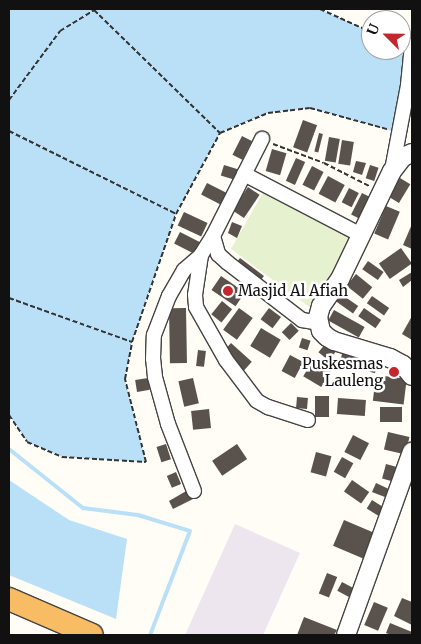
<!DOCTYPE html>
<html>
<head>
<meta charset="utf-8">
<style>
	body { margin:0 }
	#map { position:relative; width:421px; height:644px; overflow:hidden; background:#fffdf5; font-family:Merriweather,serif }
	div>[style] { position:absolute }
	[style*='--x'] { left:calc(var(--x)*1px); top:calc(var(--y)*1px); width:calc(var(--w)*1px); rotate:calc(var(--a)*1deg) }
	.industrial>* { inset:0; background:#eee6ef }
	.pitch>* { inset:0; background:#e6f2cf }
	.water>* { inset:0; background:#b9e0f7 }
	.stream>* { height:4px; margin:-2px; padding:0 2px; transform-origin:2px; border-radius:2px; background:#b9e0f7 }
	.building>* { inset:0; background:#5a524d; transform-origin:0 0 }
	.path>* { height:2px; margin-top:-1px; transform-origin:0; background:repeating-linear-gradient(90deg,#333 0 5px,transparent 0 7.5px) }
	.roads { filter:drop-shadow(1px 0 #444) drop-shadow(-1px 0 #444) drop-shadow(0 1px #444) drop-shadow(0 -1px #444) }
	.minor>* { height:14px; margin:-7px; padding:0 7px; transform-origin:7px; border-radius:7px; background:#fff }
	.tertiary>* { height:18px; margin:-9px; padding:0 9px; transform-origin:9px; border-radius:9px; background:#fff }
	.trunk>* { height:22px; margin:-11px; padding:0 11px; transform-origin:11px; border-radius:11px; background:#f7bc64 }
	.dots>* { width:14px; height:14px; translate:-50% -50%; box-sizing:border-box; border:2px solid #fff; border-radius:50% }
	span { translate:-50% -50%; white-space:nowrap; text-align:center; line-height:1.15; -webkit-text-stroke:5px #fff; paint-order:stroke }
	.poi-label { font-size:15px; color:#111 }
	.left { translate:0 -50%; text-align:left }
	.right { translate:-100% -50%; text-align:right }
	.frame { position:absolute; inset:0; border:10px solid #111; pointer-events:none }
	.north { position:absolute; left:361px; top:10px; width:50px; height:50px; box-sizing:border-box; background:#fff; border:1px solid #a0a0a0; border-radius:50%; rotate:293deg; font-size:14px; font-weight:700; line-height:20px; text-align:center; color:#111 }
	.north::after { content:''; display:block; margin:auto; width:18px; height:22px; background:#c4262e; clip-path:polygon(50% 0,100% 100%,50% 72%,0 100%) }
</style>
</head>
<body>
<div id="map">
	<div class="industrial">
		<i style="clip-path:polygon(235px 524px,300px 553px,263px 635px,185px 635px)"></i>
	</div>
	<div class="pitch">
		<i style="clip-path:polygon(265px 189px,355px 236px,312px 309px,231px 249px)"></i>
	</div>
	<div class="water">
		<i style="clip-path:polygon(9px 9px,320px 9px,371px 32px,371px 50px,401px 50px,401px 45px,412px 50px,399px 133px,310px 108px,268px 113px,220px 133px,176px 214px,132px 342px,125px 379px,146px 462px,62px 457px,27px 442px,9px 415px)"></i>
		<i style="clip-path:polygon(9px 480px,69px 520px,127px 539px,116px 619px,9px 575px)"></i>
	</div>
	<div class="stream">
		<i style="--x:9;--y:449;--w:95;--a:38.6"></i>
		<i style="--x:83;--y:508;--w:55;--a:7.3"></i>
		<i style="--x:138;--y:515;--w:54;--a:17.1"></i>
		<i style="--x:190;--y:531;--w:111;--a:111"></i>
	</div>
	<div class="building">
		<i style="left:303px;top:120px;width:15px;height:29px;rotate:20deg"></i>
		<i style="left:319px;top:133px;width:4px;height:19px;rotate:14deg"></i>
		<i style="left:242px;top:136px;width:11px;height:21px;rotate:27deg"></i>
		<i style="left:329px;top:137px;width:11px;height:24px;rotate:10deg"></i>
		<i style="left:342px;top:140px;width:12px;height:24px;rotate:9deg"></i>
		<i style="left:272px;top:149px;width:15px;height:23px;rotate:16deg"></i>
		<i style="left:296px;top:158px;width:10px;height:25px;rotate:24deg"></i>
		<i style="clip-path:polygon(356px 161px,366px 163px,362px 175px,353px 172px)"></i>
		<i style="left:224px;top:165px;width:17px;height:11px;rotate:17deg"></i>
		<i style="left:370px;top:165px;width:9px;height:14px;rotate:18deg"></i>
		<i style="left:312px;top:166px;width:13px;height:21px;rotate:27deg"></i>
		<i style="left:328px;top:176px;width:19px;height:20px;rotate:28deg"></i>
		<i style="left:400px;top:178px;width:12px;height:22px;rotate:31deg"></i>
		<i style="left:207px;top:183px;width:25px;height:13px;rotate:27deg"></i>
		<i style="left:248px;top:187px;width:14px;height:28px;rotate:34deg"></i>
		<i style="left:349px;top:188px;width:11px;height:16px;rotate:27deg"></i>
		<i style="left:362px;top:193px;width:9px;height:24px;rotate:27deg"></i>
		<i style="left:386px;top:206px;width:15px;height:30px;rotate:23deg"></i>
		<i style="left:184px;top:212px;width:26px;height:15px;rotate:25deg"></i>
		<i style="clip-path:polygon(232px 222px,242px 226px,237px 238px,228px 233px)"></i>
		<i style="clip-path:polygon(412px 224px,412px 249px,403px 245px)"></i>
		<i style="left:180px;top:232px;width:22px;height:13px;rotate:27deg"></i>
		<i style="left:401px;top:248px;width:19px;height:27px;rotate:55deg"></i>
		<i style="left:240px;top:258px;width:30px;height:8px;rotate:37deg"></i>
		<i style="left:368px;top:261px;width:19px;height:10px;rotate:35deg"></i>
		<i style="clip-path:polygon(412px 272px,412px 280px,403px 287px,399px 280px)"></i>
		<i style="left:356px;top:274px;width:21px;height:15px;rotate:39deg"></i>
		<i style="left:221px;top:276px;width:29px;height:17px;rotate:34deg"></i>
		<i style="left:341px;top:294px;width:21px;height:9px;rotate:35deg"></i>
		<i style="left:372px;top:296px;width:21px;height:9px;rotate:35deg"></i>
		<i style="left:222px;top:301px;width:13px;height:17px;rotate:39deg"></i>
		<i style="left:186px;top:308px;width:55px;height:17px;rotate:89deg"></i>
		<i style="left:239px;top:308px;width:17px;height:27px;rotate:36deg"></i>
		<i style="left:269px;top:308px;width:15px;height:14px;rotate:37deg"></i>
		<i style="left:364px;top:308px;width:21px;height:10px;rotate:35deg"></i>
		<i style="left:334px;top:310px;width:35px;height:12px;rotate:29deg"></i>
		<i style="clip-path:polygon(412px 316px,412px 340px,402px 334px)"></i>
		<i style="left:291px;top:323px;width:11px;height:13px;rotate:45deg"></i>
		<i style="left:261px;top:328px;width:23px;height:21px;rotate:31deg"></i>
		<i style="left:302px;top:338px;width:9px;height:10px;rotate:18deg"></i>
		<i style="left:231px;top:343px;width:28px;height:12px;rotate:42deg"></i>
		<i style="left:326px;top:343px;width:13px;height:12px;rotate:39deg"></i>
		<i style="left:198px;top:350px;width:8px;height:16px;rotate:7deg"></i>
		<i style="left:343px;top:351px;width:37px;height:12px;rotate:17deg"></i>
		<i style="left:290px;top:355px;width:15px;height:18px;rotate:28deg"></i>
		<i style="left:313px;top:360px;width:21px;height:19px;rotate:31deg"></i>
		<i style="left:376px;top:375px;width:31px;height:26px;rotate:7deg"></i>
		<i style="left:148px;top:378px;width:12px;height:13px;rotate:81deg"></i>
		<i style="left:193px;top:378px;width:26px;height:15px;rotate:77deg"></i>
		<i style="left:315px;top:396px;width:14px;height:21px"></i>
		<i style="left:297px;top:397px;width:11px;height:11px;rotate:5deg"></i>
		<i style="left:338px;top:398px;width:28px;height:16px;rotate:4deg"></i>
		<i style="left:380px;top:407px;width:22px;height:15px"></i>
		<i style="left:209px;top:409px;width:19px;height:18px;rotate:84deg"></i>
		<i style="left:388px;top:432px;width:22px;height:18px;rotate:13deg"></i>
		<i style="left:353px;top:435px;width:18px;height:19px;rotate:27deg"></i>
		<i style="left:166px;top:444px;width:16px;height:10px;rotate:72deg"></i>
		<i style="left:237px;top:444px;width:18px;height:30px;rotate:56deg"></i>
		<i style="left:316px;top:452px;width:16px;height:21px;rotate:15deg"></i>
		<i style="left:342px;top:457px;width:13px;height:17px;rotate:29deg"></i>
		<i style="left:386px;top:464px;width:16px;height:15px;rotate:15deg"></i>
		<i style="left:176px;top:472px;width:13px;height:10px;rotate:67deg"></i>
		<i style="left:352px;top:480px;width:21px;height:14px;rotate:35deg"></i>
		<i style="clip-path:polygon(376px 483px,393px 491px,390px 499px,372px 492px)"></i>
		<i style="clip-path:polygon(188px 490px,193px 499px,173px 509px,169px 501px)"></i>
		<i style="left:372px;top:500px;width:15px;height:10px;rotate:32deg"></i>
		<i style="left:344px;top:520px;width:39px;height:28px;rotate:23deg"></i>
		<i style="left:327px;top:573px;width:11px;height:22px;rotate:22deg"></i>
		<i style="left:342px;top:582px;width:17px;height:10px;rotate:28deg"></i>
		<i style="clip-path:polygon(402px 598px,412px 602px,412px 625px,394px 616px)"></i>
		<i style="left:374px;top:602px;width:15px;height:25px;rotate:23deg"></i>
		<i style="clip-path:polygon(304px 617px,337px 630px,334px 635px,297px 635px)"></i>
		<i style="clip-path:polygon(390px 623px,412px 632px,412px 635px,391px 635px,386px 633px)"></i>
	</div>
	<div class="path">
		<i style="--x:320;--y:9;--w:56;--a:24.3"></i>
		<i style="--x:94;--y:10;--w:176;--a:44.3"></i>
		<i style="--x:9;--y:100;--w:86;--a:-53.5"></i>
		<i style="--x:60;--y:31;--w:42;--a:-31.4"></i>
		<i style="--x:9;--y:131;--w:186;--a:26.4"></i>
		<i style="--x:273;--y:144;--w:54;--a:20.4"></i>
		<i style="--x:324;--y:163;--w:51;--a:27.1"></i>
		<i style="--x:9;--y:298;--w:131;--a:19.7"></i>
		<i style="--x:9;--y:415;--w:32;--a:56"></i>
		<i style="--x:27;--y:442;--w:38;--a:23"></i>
		<i style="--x:62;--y:457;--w:84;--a:3.4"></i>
		<i style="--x:146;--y:462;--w:86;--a:-104.2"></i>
		<i style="--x:125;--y:379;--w:38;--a:-79"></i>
		<i style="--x:132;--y:342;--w:135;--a:-71"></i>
		<i style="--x:176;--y:214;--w:92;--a:-61.5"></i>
		<i style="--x:220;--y:133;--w:52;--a:-22.6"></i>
		<i style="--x:268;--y:113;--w:42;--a:-6.8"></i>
		<i style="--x:310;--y:108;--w:80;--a:15.3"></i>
	</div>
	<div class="roads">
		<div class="minor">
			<i style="--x:392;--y:170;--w:86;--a:-79.3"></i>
			<i style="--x:408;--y:85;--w:40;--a:-84.3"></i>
			<i style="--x:244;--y:174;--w:132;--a:27.5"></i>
			<i style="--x:213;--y:236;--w:19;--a:74"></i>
			<i style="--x:218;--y:254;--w:13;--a:42"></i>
			<i style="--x:228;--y:263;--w:93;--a:37.6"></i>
			<i style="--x:302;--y:320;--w:17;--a:10"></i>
			<i style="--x:201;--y:255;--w:40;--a:98.5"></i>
			<i style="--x:195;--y:295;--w:12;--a:85"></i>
			<i style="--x:196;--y:307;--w:61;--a:60.5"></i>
			<i style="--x:226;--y:360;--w:51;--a:52.9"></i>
			<i style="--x:257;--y:401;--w:13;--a:29"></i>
			<i style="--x:268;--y:407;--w:42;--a:18"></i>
			<i style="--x:194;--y:491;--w:72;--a:-111.2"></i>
			<i style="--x:168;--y:424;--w:49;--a:-105.5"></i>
			<i style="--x:155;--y:377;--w:18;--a:-96"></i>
			<i style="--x:153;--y:359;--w:24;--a:-88"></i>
			<i style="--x:154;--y:335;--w:42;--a:-69"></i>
			<i style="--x:169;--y:296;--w:30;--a:-60"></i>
			<i style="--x:184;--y:270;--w:23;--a:-41"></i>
			<i style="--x:201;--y:255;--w:22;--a:-58"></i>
			<i style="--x:213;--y:236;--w:109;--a:-63.2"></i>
		</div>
		<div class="tertiary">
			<i style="--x:412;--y:153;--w:10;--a:156"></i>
			<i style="--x:403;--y:157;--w:18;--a:128"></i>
			<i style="--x:392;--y:171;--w:120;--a:115.7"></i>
			<i style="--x:340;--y:279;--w:33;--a:125"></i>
			<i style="--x:321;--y:306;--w:11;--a:105"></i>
			<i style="--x:318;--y:317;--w:14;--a:78"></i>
			<i style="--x:321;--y:331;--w:8;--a:45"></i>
			<i style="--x:327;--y:337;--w:8;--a:30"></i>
			<i style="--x:334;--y:341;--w:59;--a:16.9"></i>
			<i style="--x:390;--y:358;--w:15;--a:28"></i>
			<i style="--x:403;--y:365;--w:14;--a:51"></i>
			<i style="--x:346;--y:635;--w:195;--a:-70.2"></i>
		</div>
		<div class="trunk">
			<i style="--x:9;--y:599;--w:90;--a:23.4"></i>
		</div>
	</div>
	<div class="dots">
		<i style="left:228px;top:291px;background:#c4262e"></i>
		<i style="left:394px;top:372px;background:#c4262e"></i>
	</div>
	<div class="poi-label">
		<span class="left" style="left:238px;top:291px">Masjid Al Afiah</span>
		<span class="right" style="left:383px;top:372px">Puskesmas<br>Lauleng</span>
	</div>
	<div class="frame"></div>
	<div class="north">U</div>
</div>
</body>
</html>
